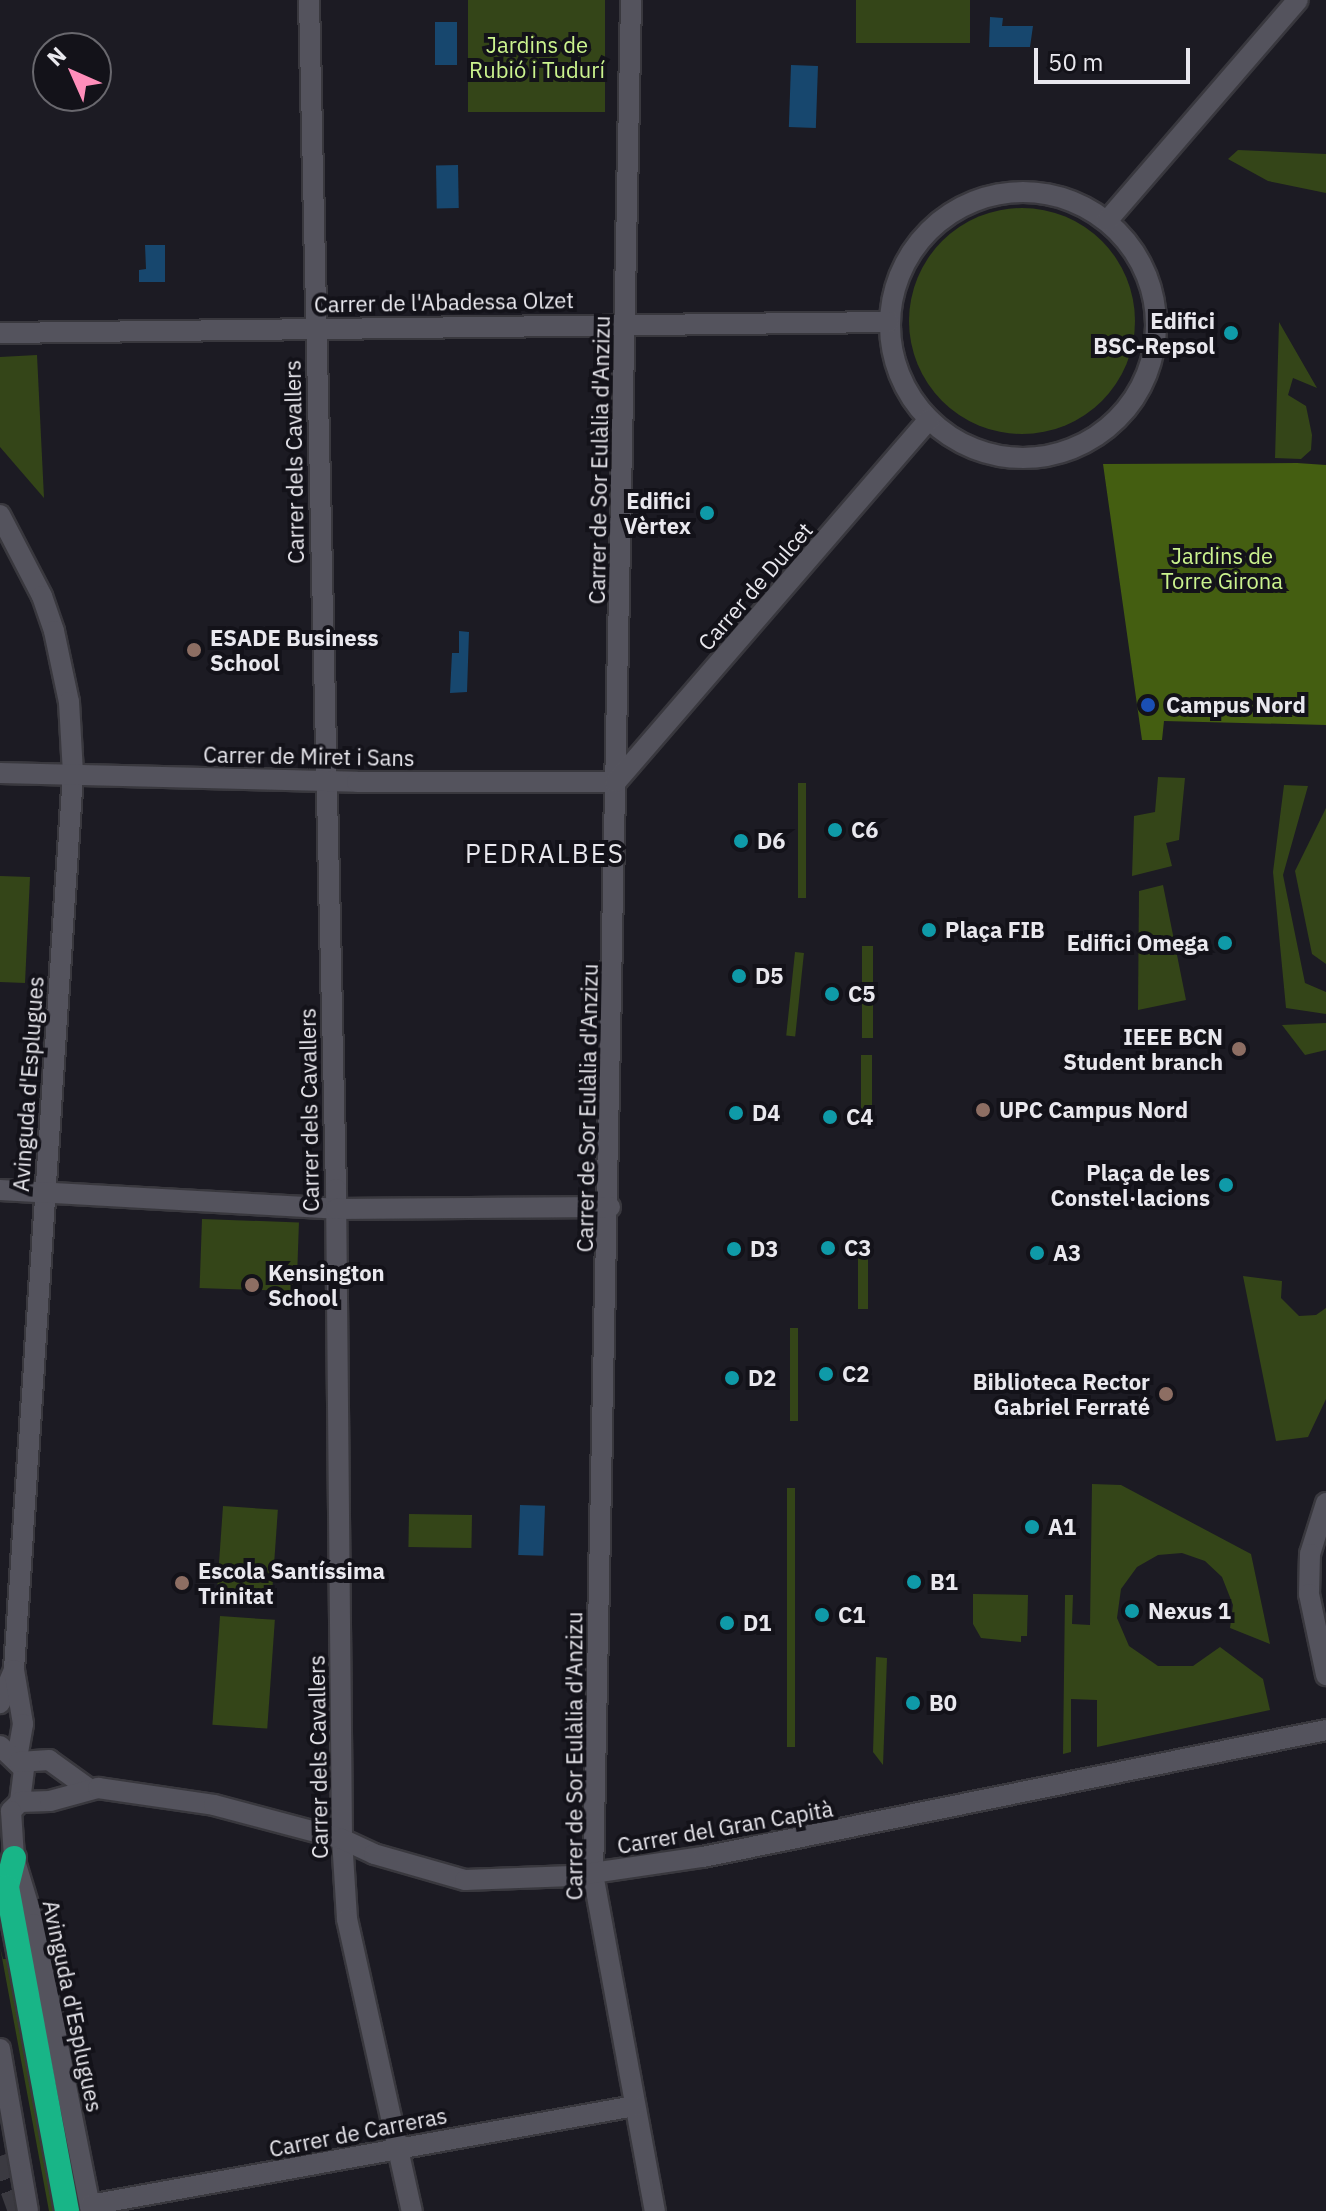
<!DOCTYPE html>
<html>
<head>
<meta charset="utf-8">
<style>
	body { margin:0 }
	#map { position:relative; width:1326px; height:2211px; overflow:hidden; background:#1c1b23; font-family:"IBM Plex Sans",sans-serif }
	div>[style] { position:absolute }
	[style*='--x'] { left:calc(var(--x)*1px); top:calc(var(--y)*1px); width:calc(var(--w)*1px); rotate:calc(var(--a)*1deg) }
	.green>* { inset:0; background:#344518; transform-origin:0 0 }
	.round { border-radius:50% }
	.forest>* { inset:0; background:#445e11 }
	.water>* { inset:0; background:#17476e; transform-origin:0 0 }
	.highway-tunnel>* { height:24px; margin-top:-12px; transform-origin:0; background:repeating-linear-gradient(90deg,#3b3a41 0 24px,transparent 0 36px) }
	.roads { filter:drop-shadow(2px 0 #39383e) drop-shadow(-2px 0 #39383e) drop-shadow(0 2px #39383e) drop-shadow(0 -2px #39383e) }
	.minor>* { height:20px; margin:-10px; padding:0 10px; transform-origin:10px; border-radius:10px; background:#54535d }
	.minor>.ring { margin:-10px; padding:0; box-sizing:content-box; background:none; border:20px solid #54535d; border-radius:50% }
	.highway>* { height:24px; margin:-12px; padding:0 12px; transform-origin:12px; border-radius:12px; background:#18b587 }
	.dots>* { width:22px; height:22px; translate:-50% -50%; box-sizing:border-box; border:4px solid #131219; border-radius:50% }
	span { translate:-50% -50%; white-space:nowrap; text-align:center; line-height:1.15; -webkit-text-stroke:8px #131219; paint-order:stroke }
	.park-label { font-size:22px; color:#cbf38e }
	.street-label { font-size:22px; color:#e9e8ee }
	.poi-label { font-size:22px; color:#e9e8ee; font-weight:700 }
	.right { translate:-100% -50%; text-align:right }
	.left { translate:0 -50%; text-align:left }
	.quarter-label { font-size:26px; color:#e9e8ee; letter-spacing:2px }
	.north { position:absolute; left:32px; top:32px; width:80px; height:80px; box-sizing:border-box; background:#131219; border:2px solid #69686e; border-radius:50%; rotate:315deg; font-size:22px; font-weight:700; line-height:32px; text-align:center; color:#e9e8ee }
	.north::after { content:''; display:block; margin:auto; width:28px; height:36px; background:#ff8eba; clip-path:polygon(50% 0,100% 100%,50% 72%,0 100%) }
	.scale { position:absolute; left:1034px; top:48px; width:156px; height:36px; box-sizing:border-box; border:4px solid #e9e8ee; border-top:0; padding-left:10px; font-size:24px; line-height:28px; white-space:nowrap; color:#e9e8ee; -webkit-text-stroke:6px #131219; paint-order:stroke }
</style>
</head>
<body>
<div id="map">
	<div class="green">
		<i style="left:468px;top:0;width:137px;height:112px"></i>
		<i style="left:856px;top:0;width:114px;height:43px"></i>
		<i style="clip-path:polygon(1238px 150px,1326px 154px,1326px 193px,1268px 181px,1228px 159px)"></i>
		<i class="round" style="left:909px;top:208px;width:226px;height:226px"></i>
		<i style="clip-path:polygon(1279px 322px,1317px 388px,1293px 378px,1288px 395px,1306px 406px,1312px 435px,1311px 450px,1301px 459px,1275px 458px)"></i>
		<i style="clip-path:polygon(37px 355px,44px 498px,0 447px,0 357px)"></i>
		<i style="clip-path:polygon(1158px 777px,1185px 778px,1179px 840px,1166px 843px,1172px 866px,1132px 876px,1134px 816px,1155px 812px)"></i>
		<i style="left:798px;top:783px;width:8px;height:115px"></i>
		<i style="clip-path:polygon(1284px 785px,1308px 786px,1283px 875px,1305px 983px,1326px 992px,1326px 1014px,1286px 1008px,1273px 872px)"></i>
		<i style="clip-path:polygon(1326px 808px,1326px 964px,1312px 954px,1295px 871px)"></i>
		<i style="clip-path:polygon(0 876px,30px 877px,25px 983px,0 982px)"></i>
		<i style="clip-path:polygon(1163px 885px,1186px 1000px,1138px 1010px,1139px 891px)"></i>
		<i style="left:862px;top:946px;width:11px;height:92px"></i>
		<i style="left:795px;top:952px;width:9px;height:84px;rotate:6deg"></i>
		<i style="clip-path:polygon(1326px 1023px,1326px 1050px,1305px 1055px,1282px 1025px)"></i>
		<i style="left:861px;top:1055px;width:11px;height:67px"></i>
		<i style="left:202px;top:1219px;width:97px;height:69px;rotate:2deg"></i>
		<i style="left:858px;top:1244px;width:10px;height:65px"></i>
		<i style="clip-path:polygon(1243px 1276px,1282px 1281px,1281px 1298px,1299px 1316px,1316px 1315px,1326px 1308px,1326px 1399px,1308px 1437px,1276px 1441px)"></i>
		<i style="left:790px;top:1328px;width:8px;height:93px"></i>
		<i style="clip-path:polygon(1092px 1484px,1121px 1485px,1251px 1554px,1270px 1644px,1230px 1628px,1233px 1605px,1222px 1577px,1205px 1561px,1182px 1553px,1158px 1555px,1137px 1567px,1121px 1589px,1117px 1618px,1129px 1646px,1158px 1666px,1193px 1666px,1220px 1647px,1263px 1679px,1270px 1710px,1097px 1747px,1097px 1700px,1071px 1699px,1071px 1752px,1063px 1754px,1065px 1595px,1073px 1595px,1072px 1624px,1090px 1625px)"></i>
		<i style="left:787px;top:1488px;width:8px;height:259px"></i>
		<i style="left:223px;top:1506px;width:55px;height:88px;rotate:4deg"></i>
		<i style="left:409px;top:1514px;width:63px;height:33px;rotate:1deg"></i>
		<i style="clip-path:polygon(973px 1594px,1028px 1595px,1027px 1636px,1021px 1636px,1021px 1642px,981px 1638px,973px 1624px)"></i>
		<i style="left:220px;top:1616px;width:55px;height:109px;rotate:4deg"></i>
		<i style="clip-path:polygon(876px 1657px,887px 1658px,883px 1765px,873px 1752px)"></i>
		<i style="clip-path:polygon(0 1947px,3px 1959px,8px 1959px,59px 2211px,49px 2211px)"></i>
	</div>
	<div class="forest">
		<i style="clip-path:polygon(1297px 463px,1326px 465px,1326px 725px,1164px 721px,1162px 740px,1142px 740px,1103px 464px)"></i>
	</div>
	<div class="water">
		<i style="clip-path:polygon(990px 17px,1003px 18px,1002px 26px,1033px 26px,1030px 47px,989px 47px)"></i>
		<i style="left:457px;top:22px;width:43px;height:22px;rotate:90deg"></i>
		<i style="left:791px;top:65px;width:27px;height:62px;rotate:2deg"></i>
		<i style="left:458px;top:165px;width:43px;height:22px;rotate:89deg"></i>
		<i style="clip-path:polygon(145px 245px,165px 245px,165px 282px,139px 282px,139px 270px,146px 269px)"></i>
		<i style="clip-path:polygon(459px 631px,469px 632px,467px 692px,450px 693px,452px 653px,459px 653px)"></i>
		<i style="left:520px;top:1505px;width:25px;height:50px;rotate:2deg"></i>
	</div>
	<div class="highway-tunnel">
		<i style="--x:0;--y:2156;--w:59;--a:70"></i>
	</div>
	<div class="roads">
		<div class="minor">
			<i style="--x:309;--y:0;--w:1189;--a:88.7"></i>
			<i style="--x:336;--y:1189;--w:650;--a:89.47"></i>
			<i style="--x:342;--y:1839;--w:80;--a:86.4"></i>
			<i style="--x:347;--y:1919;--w:299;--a:77.5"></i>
			<i style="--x:631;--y:0;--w:1874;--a:91.16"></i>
			<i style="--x:593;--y:1874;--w:343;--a:79.6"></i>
			<i class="ring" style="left:890px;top:192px;width:246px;height:246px"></i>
			<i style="--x:1107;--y:221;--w:292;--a:-49.2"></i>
			<i style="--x:0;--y:333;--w:889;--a:-0.71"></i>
			<i style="--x:0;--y:515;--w:91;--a:62.6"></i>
			<i style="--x:42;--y:596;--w:37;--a:71"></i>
			<i style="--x:54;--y:631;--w:73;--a:78.1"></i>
			<i style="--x:69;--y:702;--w:72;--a:86.8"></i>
			<i style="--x:73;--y:774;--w:898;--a:93.77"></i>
			<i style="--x:14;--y:1670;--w:36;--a:113"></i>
			<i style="--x:0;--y:773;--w:357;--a:1.4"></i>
			<i style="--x:357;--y:782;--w:259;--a:0"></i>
			<i style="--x:616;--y:782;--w:479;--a:-49.2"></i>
			<i style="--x:0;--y:1190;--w:337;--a:3.2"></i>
			<i style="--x:336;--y:1209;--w:274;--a:-0.4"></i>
			<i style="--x:1326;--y:1503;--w:53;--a:107.4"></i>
			<i style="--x:1310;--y:1554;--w:40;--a:91.4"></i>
			<i style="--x:1309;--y:1594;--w:83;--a:78.1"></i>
			<i style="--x:14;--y:1670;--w:55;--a:80.5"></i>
			<i style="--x:23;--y:1724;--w:34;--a:100"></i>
			<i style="--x:0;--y:1746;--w:33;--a:44"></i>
			<i style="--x:24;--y:1769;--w:33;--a:97"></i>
			<i style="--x:20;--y:1802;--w:13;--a:135"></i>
			<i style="--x:19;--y:1762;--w:30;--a:-4"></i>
			<i style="--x:49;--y:1760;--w:48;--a:35.7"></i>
			<i style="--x:20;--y:1802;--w:30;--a:-2"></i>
			<i style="--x:50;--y:1801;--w:50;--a:-15.2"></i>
			<i style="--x:98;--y:1788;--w:117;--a:8.3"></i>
			<i style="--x:214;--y:1805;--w:132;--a:14.9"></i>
			<i style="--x:342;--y:1839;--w:35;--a:25"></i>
			<i style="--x:374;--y:1854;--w:95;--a:15.9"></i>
			<i style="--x:465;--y:1880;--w:107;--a:-2.1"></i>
			<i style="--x:572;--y:1876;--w:132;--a:-8.3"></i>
			<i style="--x:703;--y:1857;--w:636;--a:-11.52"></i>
			<i style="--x:11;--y:1811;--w:47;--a:86.3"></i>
			<i style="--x:14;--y:1858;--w:69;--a:73.1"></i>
			<i style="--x:34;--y:1924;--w:293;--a:78.8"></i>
			<i style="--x:0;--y:2049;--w:164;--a:80.2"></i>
			<i style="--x:90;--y:2205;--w:553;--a:-10.31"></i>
		</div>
		<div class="highway">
			<i style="--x:14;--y:1858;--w:30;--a:104"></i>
			<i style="--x:7;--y:1887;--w:330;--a:79.5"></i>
		</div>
	</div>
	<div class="dots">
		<i style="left:1231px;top:333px;background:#0f9aa8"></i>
		<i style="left:707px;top:513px;background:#0f9aa8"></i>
		<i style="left:194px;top:650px;background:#8d6e63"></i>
		<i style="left:1148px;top:705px;background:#1a4fb4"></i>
		<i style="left:835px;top:830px;background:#0f9aa8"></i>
		<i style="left:741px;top:841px;background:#0f9aa8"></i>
		<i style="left:929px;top:930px;background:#0f9aa8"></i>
		<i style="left:1225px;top:943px;background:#0f9aa8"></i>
		<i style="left:739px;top:976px;background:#0f9aa8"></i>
		<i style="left:832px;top:994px;background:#0f9aa8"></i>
		<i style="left:1239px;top:1049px;background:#8d6e63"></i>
		<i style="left:983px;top:1110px;background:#8d6e63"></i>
		<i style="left:736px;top:1113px;background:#0f9aa8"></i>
		<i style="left:830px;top:1117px;background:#0f9aa8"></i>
		<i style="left:1226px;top:1185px;background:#0f9aa8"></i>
		<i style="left:828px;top:1248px;background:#0f9aa8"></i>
		<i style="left:734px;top:1249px;background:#0f9aa8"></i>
		<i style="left:1037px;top:1253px;background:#0f9aa8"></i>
		<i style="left:252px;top:1285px;background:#8d6e63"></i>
		<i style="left:826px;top:1374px;background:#0f9aa8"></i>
		<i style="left:732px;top:1378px;background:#0f9aa8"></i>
		<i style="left:1166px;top:1394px;background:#8d6e63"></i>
		<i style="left:1032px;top:1527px;background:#0f9aa8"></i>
		<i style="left:914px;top:1582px;background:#0f9aa8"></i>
		<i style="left:182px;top:1583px;background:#8d6e63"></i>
		<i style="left:1132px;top:1611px;background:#0f9aa8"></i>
		<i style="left:822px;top:1615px;background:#0f9aa8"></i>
		<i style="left:727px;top:1623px;background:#0f9aa8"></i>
		<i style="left:913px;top:1703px;background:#0f9aa8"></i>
	</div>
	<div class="park-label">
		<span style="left:537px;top:57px">Jardins de<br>Rubió i Tudurí</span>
		<span style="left:1222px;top:568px">Jardins de<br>Torre Girona</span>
	</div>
	<div class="street-label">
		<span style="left:444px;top:302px;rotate:-1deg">Carrer de l'Abadessa Olzet</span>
		<span style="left:599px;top:460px;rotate:-89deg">Carrer de Sor Eulàlia d'Anzizu</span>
		<span style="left:294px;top:462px;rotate:-91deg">Carrer dels Cavallers</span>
		<span style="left:755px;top:586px;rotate:-49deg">Carrer de Dulcet</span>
		<span style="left:309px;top:756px;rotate:1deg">Carrer de Miret i Sans</span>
		<span style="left:28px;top:1084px;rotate:-86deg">Avinguda d'Esplugues</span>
		<span style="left:587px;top:1108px;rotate:-89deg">Carrer de Sor Eulàlia d'Anzizu</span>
		<span style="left:309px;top:1110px;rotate:-91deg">Carrer dels Cavallers</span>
		<span style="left:574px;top:1756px;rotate:-90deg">Carrer de Sor Eulàlia d'Anzizu</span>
		<span style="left:318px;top:1757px;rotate:-91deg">Carrer dels Cavallers</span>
		<span style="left:725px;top:1827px;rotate:-10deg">Carrer del Gran Capità</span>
		<span style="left:73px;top:2006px;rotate:78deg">Avinguda d'Esplugues</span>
		<span style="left:358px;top:2132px;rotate:-11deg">Carrer de Carreras</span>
	</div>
	<div class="poi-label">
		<span class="right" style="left:1215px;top:333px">Edifici<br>BSC-Repsol</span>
		<span class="right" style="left:691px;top:513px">Edifici<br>Vèrtex</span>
		<span class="left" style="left:210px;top:650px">ESADE Business<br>School</span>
		<span class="left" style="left:1166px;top:705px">Campus Nord</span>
		<span class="left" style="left:851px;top:830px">C6</span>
		<span class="left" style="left:757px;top:841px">D6</span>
		<span class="left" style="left:945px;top:930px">Plaça FIB</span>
		<span class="right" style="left:1209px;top:943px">Edifici Omega</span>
		<span class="left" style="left:755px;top:976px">D5</span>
		<span class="left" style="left:848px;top:994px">C5</span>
		<span class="right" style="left:1223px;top:1049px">IEEE BCN<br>Student branch</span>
		<span class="left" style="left:999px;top:1110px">UPC Campus Nord</span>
		<span class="left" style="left:752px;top:1113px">D4</span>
		<span class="left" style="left:846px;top:1117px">C4</span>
		<span class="right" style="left:1210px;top:1185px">Plaça de les<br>Constel·lacions</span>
		<span class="left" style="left:844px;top:1248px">C3</span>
		<span class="left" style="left:750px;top:1249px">D3</span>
		<span class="left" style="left:1053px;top:1253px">A3</span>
		<span class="left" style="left:268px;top:1285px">Kensington<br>School</span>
		<span class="left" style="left:842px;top:1374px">C2</span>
		<span class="left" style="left:748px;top:1378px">D2</span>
		<span class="right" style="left:1150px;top:1394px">Biblioteca Rector<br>Gabriel Ferraté</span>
		<span class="left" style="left:1048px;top:1527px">A1</span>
		<span class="left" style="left:198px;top:1583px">Escola Santíssima<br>Trinitat</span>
		<span class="left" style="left:930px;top:1582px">B1</span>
		<span class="left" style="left:1148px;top:1611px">Nexus 1</span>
		<span class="left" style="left:838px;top:1615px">C1</span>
		<span class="left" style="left:743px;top:1623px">D1</span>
		<span class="left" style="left:929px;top:1703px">B0</span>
	</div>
	<div class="quarter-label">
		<span style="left:545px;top:854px">PEDRALBES</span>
	</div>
	<div class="north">N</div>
	<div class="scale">50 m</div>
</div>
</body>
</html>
